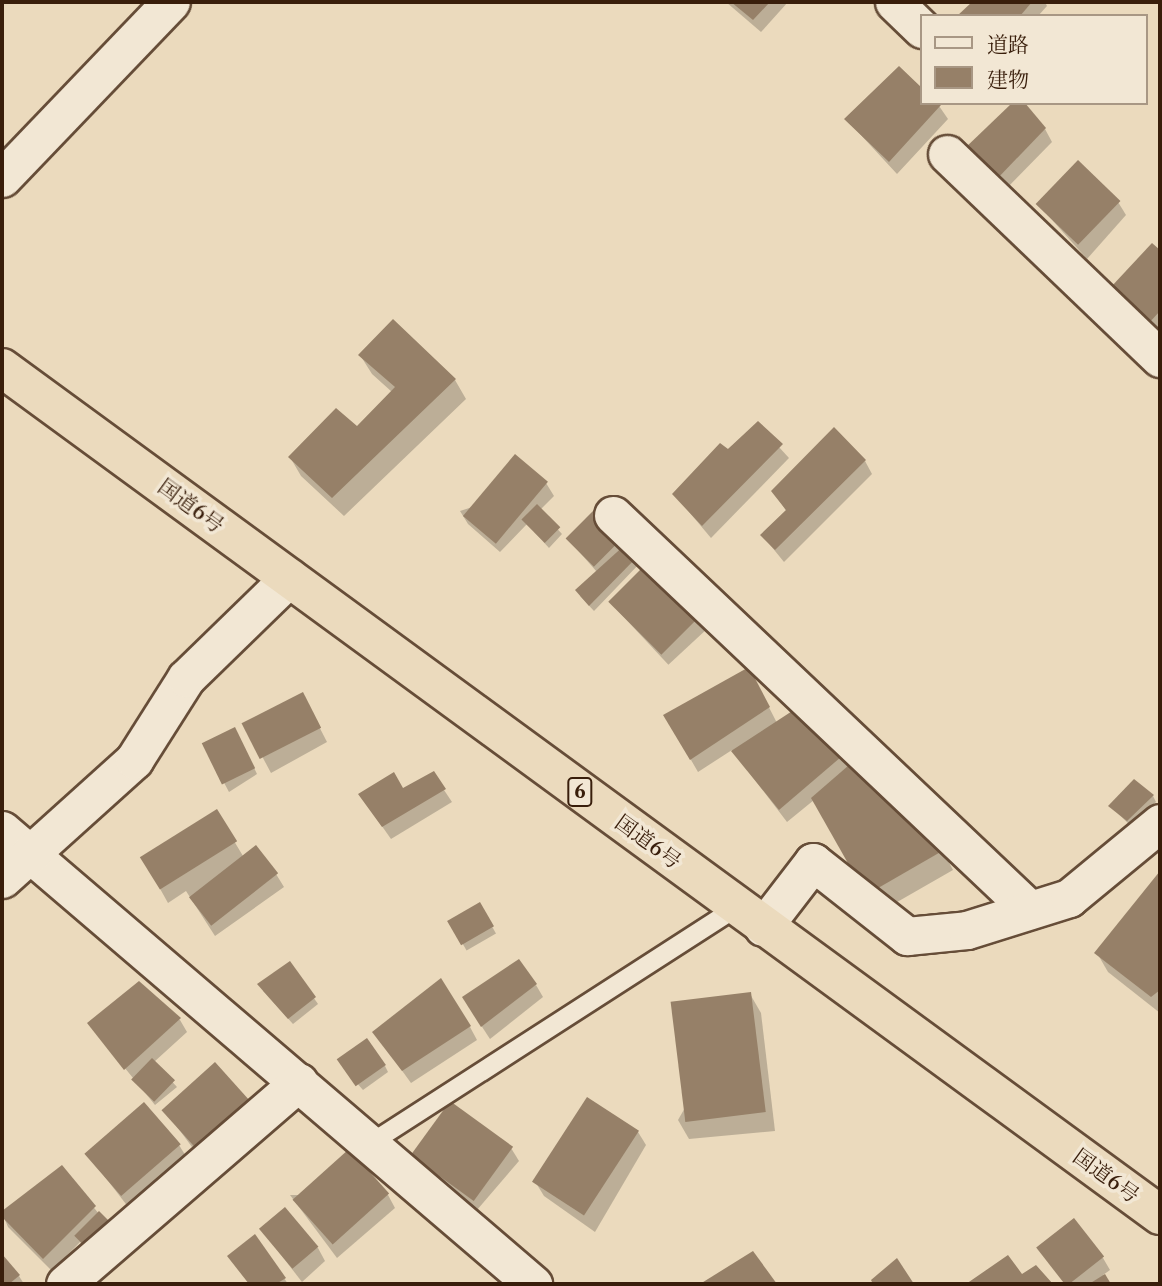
<!DOCTYPE html>
<html>
<head>
<meta charset="utf-8">
<style>
	body { margin:0 }
	#map { position:relative; width:1162px; height:1286px; overflow:hidden; background:#ebdabd; font-family:"Libre Caslon Text","Noto Serif JP",serif }
	div>[style] { position:absolute }
	[style*='--x'] { left:calc(var(--x)*1px); top:calc(var(--y)*1px); width:calc(var(--w)*1px); rotate:calc(var(--a)*1deg) }
	.shadow>* { inset:0; background:#0003; transform-origin:0 0 }
	.building>* { inset:0; background:#968068; transform-origin:0 0 }
	.roads { filter:drop-shadow(2px 0 #664d38) drop-shadow(-2px 0 #664d38) drop-shadow(0 2px #664d38) drop-shadow(0 -2px #664d38) }
	.lane>* { height:18px; margin:-9px; padding:0 9px; transform-origin:9px; border-radius:9px; background:#f2e7d4 }
	.street>* { height:37px; margin:-18.5px; padding:0 18.5px; transform-origin:18.5px; border-radius:18.5px; background:#f2e7d4 }
	.highway>* { height:38px; margin:-19px; padding:0 19px; transform-origin:19px; border-radius:19px; background:#ebdabd }
	span { translate:-50% -50%; white-space:nowrap; text-align:center; line-height:1.15; -webkit-text-stroke:7px #f2e7d4; paint-order:stroke }
	.shield-label span { padding:2px 5px; background:#f2e7d4; border:2px solid; border-radius:5px; -webkit-text-stroke-width:0 }
	.shield-label { font-size:19px; color:#391e0b; font-weight:700 }
	.street-label { font-size:21px; color:#391e0b }
	.frame { position:absolute; inset:0; border:4px solid #391e0b; pointer-events:none }
	.legend { position:absolute; left:920px; top:14px; width:228px; height:91px; box-sizing:border-box; background:#f2e7d4; border:2px solid #a89784; margin:0; padding:9px 12px; list-style:none; font-size:21px; color:#391e0b }
	.legend li { display:flex; align-items:center; gap:14px; height:35px }
	.legend b { width:35px; border:2px solid #a89784 }
</style>
</head>
<body>
<div id="map">
	<div class="shadow">
		<i style="clip-path:polygon(726px 2px,788px 2px,761px 32px)"></i>
		<i style="clip-path:polygon(974px 2px,1045px 2px,1047px 6px,1038px 16px,960px 16px)"></i>
		<i style="clip-path:polygon(899px 68px,922px 90px,922px 103px,937px 103px,948px 119px,897px 174px,846px 119px)"></i>
		<i style="clip-path:polygon(1045px 129px,1052px 142px,1003px 192px,973px 163px)"></i>
		<i style="clip-path:polygon(1118px 202px,1126px 215px,1087px 259px,1037px 203px)"></i>
		<i style="clip-path:polygon(1152px 245px,1160px 252px,1160px 331px,1156px 336px,1120px 300px)"></i>
		<i style="clip-path:polygon(360px 355px,455px 380px,466px 399px,344px 516px,301px 476px,290px 457px,358px 428px,392px 392px,372px 374px)"></i>
		<i style="clip-path:polygon(758px 424px,789px 458px,711px 538px,674px 494px)"></i>
		<i style="clip-path:polygon(865px 461px,872px 474px,784px 562px,762px 535px,787px 512px,773px 491px)"></i>
		<i style="clip-path:polygon(546px 483px,554px 496px,540px 510px,562px 534px,549px 548px,527px 524px,500px 552px,468px 524px,460px 511px)"></i>
		<i style="clip-path:polygon(596px 510px,641px 562px,594px 611px,580px 596px,597px 572px,567px 538px)"></i>
		<i style="left:650px;top:563px;width:87px;height:56px;rotate:47deg"></i>
		<i style="clip-path:polygon(756px 682px,777px 723px,803px 707px,943px 851px,953px 870px,878px 913px,814px 800px,787px 822px,732px 750px,698px 772px,665px 715px)"></i>
		<i style="clip-path:polygon(309px 707px,327px 742px,271px 773px,247px 728px)"></i>
		<i style="clip-path:polygon(238px 735px,257px 774px,229px 792px,205px 747px)"></i>
		<i style="clip-path:polygon(444px 790px,452px 802px,391px 839px,360px 795px)"></i>
		<i style="clip-path:polygon(1153px 796px,1156px 802px,1131px 826px,1110px 806px)"></i>
		<i style="clip-path:polygon(216px 811px,243px 856px,276px 874px,284px 887px,215px 936px,186px 891px,168px 903px,144px 860px)"></i>
		<i style="clip-path:polygon(1160px 874px,1160px 1013px,1108px 972px,1097px 953px)"></i>
		<i style="left:479px;top:904px;width:34px;height:34px;rotate:60deg"></i>
		<i style="clip-path:polygon(290px 964px,318px 1004px,293px 1024px,263px 991px)"></i>
		<i style="clip-path:polygon(139px 983px,180px 1020px,187px 1032px,154px 1062px,177px 1087px,155px 1105px,89px 1024px)"></i>
		<i style="clip-path:polygon(536px 985px,543px 997px,490px 1039px,471px 1010px)"></i>
		<i style="clip-path:polygon(750px 994px,761px 1013px,775px 1131px,689px 1139px,678px 1120px)"></i>
		<i style="clip-path:polygon(470px 1027px,477px 1040px,411px 1083px,374px 1032px)"></i>
		<i style="clip-path:polygon(385px 1066px,388px 1072px,363px 1090px,343px 1067px)"></i>
		<i style="clip-path:polygon(248px 1102px,203px 1162px,164px 1109px)"></i>
		<i style="clip-path:polygon(638px 1132px,646px 1145px,595px 1232px,544px 1196px,536px 1183px)"></i>
		<i style="clip-path:polygon(179px 1145px,187px 1158px,129px 1208px,88px 1155px)"></i>
		<i style="clip-path:polygon(511px 1148px,519px 1161px,477px 1210px,422px 1169px,414px 1156px)"></i>
		<i style="clip-path:polygon(62px 1168px,99px 1214px,89px 1251px,80px 1242px,52px 1271px,8px 1227px,2px 1213px)"></i>
		<i style="clip-path:polygon(290px 1195px,388px 1195px,395px 1208px,337px 1258px)"></i>
		<i style="clip-path:polygon(261px 1229px,318px 1248px,325px 1261px,302px 1282px)"></i>
		<i style="clip-path:polygon(1038px 1247px,1103px 1258px,1110px 1270px,1103px 1275px,1109px 1284px,1066px 1284px)"></i>
		<i style="clip-path:polygon(2px 1257px,19px 1276px,24px 1284px,2px 1284px)"></i>
		<i style="clip-path:polygon(233px 1262px,284px 1278px,288px 1284px,250px 1284px)"></i>
	</div>
	<div class="building">
		<i style="clip-path:polygon(731px 2px,770px 2px,753px 20px)"></i>
		<i style="clip-path:polygon(972px 2px,1032px 2px,1020px 16px,957px 16px)"></i>
		<i style="clip-path:polygon(899px 66px,922px 88px,922px 103px,941px 105px,889px 162px,844px 119px)"></i>
		<i style="clip-path:polygon(1012px 103px,1025px 103px,1046px 128px,995px 181px,963px 150px)"></i>
		<i style="left:1078px;top:160px;width:59px;height:61px;rotate:44deg"></i>
		<i style="clip-path:polygon(1152px 243px,1160px 250px,1160px 311px,1148px 324px,1111px 287px)"></i>
		<i style="clip-path:polygon(393px 319px,456px 379px,332px 498px,288px 457px,336px 408px,357px 426px,395px 387px,358px 355px)"></i>
		<i style="clip-path:polygon(758px 421px,783px 444px,702px 526px,672px 494px,720px 443px,728px 449px)"></i>
		<i style="clip-path:polygon(834px 427px,866px 460px,775px 550px,760px 535px,786px 510px,771px 491px)"></i>
		<i style="left:515px;top:454px;width:43px;height:81px;rotate:40deg"></i>
		<i style="left:537px;top:504px;width:33px;height:22px;rotate:45deg"></i>
		<i style="left:596px;top:508px;width:40px;height:43px;rotate:45deg"></i>
		<i style="clip-path:polygon(627px 543px,639px 555px,589px 606px,575px 590px)"></i>
		<i style="left:650px;top:560px;width:75px;height:59px;rotate:45deg"></i>
		<i style="clip-path:polygon(749px 667px,770px 707px,690px 760px,663px 715px)"></i>
		<i style="left:303px;top:692px;width:40px;height:69px;rotate:63deg"></i>
		<i style="clip-path:polygon(803px 704px,848px 751px,779px 810px,731px 751px)"></i>
		<i style="left:235px;top:727px;width:46px;height:37px;rotate:64deg"></i>
		<i style="clip-path:polygon(856px 759px,944px 850px,866px 895px,811px 798px)"></i>
		<i style="clip-path:polygon(434px 771px,446px 789px,382px 827px,358px 794px,394px 772px,403px 788px)"></i>
		<i style="clip-path:polygon(1134px 779px,1154px 795px,1127px 821px,1108px 806px)"></i>
		<i style="left:217px;top:809px;width:38px;height:91px;rotate:58deg"></i>
		<i style="left:256px;top:845px;width:36px;height:85px;rotate:52deg"></i>
		<i style="clip-path:polygon(1160px 871px,1160px 990px,1151px 997px,1094px 953px)"></i>
		<i style="left:480px;top:902px;width:28px;height:38px;rotate:60deg"></i>
		<i style="clip-path:polygon(519px 959px,537px 984px,481px 1027px,462px 997px)"></i>
		<i style="clip-path:polygon(290px 961px,316px 997px,288px 1019px,257px 984px)"></i>
		<i style="clip-path:polygon(441px 978px,471px 1026px,402px 1071px,372px 1032px)"></i>
		<i style="clip-path:polygon(139px 981px,181px 1018px,124px 1070px,87px 1023px)"></i>
		<i style="left:751px;top:992px;width:121px;height:81px;rotate:83deg"></i>
		<i style="left:367px;top:1038px;width:33px;height:37px;rotate:55deg"></i>
		<i style="left:152px;top:1058px;width:32px;height:30px;rotate:44deg"></i>
		<i style="left:215px;top:1062px;width:52px;height:72px;rotate:48deg"></i>
		<i style="left:587px;top:1097px;width:62px;height:101px;rotate:33deg"></i>
		<i style="left:450px;top:1101px;width:78px;height:67px;rotate:36deg"></i>
		<i style="left:144px;top:1102px;width:56px;height:79px;rotate:49deg"></i>
		<i style="left:349px;top:1149px;width:60px;height:76px;rotate:48deg"></i>
		<i style="clip-path:polygon(62px 1165px,96px 1206px,43px 1259px,2px 1217px,2px 1211px)"></i>
		<i style="left:285px;top:1207px;width:52px;height:34px;rotate:50deg"></i>
		<i style="left:99px;top:1211px;width:17px;height:35px;rotate:45deg"></i>
		<i style="left:1074px;top:1218px;width:49px;height:48px;rotate:52deg"></i>
		<i style="clip-path:polygon(255px 1234px,286px 1278px,276px 1284px,249px 1284px,227px 1256px)"></i>
		<i style="clip-path:polygon(753px 1251px,777px 1284px,700px 1284px)"></i>
		<i style="clip-path:polygon(2px 1254px,20px 1275px,9px 1284px,2px 1284px)"></i>
		<i style="clip-path:polygon(1008px 1255px,1022px 1274px,1036px 1265px,1053px 1284px,966px 1284px)"></i>
		<i style="clip-path:polygon(897px 1258px,914px 1284px,873px 1284px,871px 1280px)"></i>
		<i style="clip-path:polygon(1105px 1274px,1111px 1284px,1089px 1284px)"></i>
	</div>
	<div class="roads">
		<div class="lane">
			<i style="--x:371;--y:1143;--w:435;--a:-32.8"></i>
		</div>
		<div class="street">
			<i style="--x:894;--y:2;--w:39;--a:44"></i>
			<i style="--x:947;--y:154;--w:295;--a:43.8"></i>
			<i style="--x:2;--y:178;--w:244;--a:-46.2"></i>
			<i style="--x:613;--y:515;--w:574;--a:43.45"></i>
			<i style="--x:2;--y:830;--w:699;--a:40.53"></i>
			<i style="--x:2;--y:879;--w:178;--a:-42"></i>
			<i style="--x:134;--y:760;--w:97;--a:-57.6"></i>
			<i style="--x:186;--y:678;--w:144;--a:-44.2"></i>
			<i style="--x:763;--y:927;--w:82;--a:-52.4"></i>
			<i style="--x:813;--y:862;--w:120;--a:38.2"></i>
			<i style="--x:907;--y:936;--w:60;--a:-5.7"></i>
			<i style="--x:967;--y:930;--w:107;--a:-17.4"></i>
			<i style="--x:1069;--y:898;--w:118;--a:-39.5"></i>
			<i style="--x:65;--y:1284;--w:309;--a:-40.8"></i>
		</div>
		<div class="highway">
			<i style="--x:2;--y:368;--w:1435;--a:36.18"></i>
		</div>
	</div>
	<div class="shield-label">
		<span style="left:580px;top:792px">6</span>
	</div>
	<div class="street-label">
		<span style="left:191px;top:506px;rotate:36deg">国道6号</span>
		<span style="left:648px;top:842px;rotate:36deg">国道6号</span>
		<span style="left:1106px;top:1176px;rotate:36deg">国道6号</span>
	</div>
	<div class="frame"></div>
	<ul class="legend">
	<li><b style="height:9px;background:#f2e7d4"></b>道路</li>
	<li><b style="height:19px;background:#968068"></b>建物</li>
	</ul>
</div>
</body>
</html>
